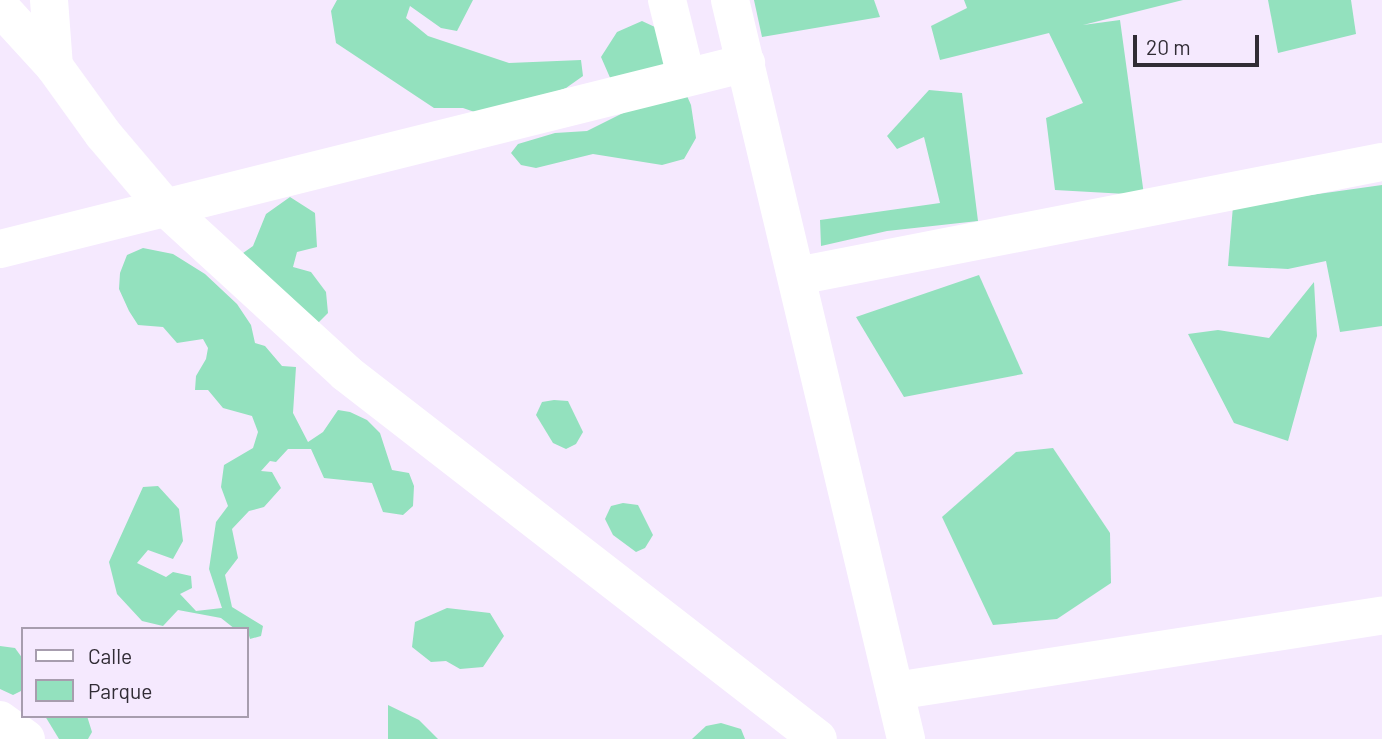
<!DOCTYPE html>
<html>
<head>
<meta charset="utf-8">
<style>
	body { margin:0 }
	#map { position:relative; width:1382px; height:739px; overflow:hidden; background:#f5e9fe; font-family:Barlow,sans-serif }
	div>[style] { position:absolute }
	[style*='--x'] { left:calc(var(--x)*1px); top:calc(var(--y)*1px); width:calc(var(--w)*1px); rotate:calc(var(--a)*1deg) }
	.green>* { inset:0; background:#93e1be }
	.street>* { height:38px; margin:-19px; padding:0 19px; transform-origin:19px; border-radius:19px; background:#fff }
	span { translate:-50% -50%; white-space:nowrap; text-align:center; line-height:1.15; -webkit-text-stroke:7px #f5e9fe; paint-order:stroke }
	.legend { position:absolute; left:21px; top:627px; width:228px; height:91px; box-sizing:border-box; background:#f5e9fe; border:2px solid #a79dae; margin:0; padding:9px 12px; list-style:none; font-size:21px; color:#312c35 }
	.legend li { display:flex; align-items:center; gap:14px; height:35px }
	.legend b { width:35px; border:2px solid #a79dae }
	.scale { position:absolute; left:1133px; top:35px; width:126px; height:32px; box-sizing:border-box; border:4px solid #312c35; border-top:0; padding-left:9px; font-size:21px; line-height:24px; white-space:nowrap; color:#312c35; -webkit-text-stroke:5px #f5e9fe; paint-order:stroke }
</style>
</head>
<body>
<div id="map">
	<div class="green">
		<i style="clip-path:polygon(337px 0,473px 0,457px 31px,441px 28px,410px 6px,406px 18px,428px 36px,509px 63px,581px 60px,583px 76px,566px 88px,489px 117px,463px 108px,434px 108px,336px 43px,331px 11px)"></i>
		<i style="clip-path:polygon(754px 0,874px 0,880px 17px,762px 37px)"></i>
		<i style="clip-path:polygon(964px 0,1183px 0,1083px 25px,1120px 20px,1144px 195px,1055px 190px,1046px 118px,1083px 103px,1049px 33px,940px 60px,931px 26px,967px 8px)"></i>
		<i style="clip-path:polygon(1268px 0,1351px 0,1356px 34px,1278px 53px)"></i>
		<i style="clip-path:polygon(642px 21px,657px 28px,691px 105px,696px 138px,684px 159px,662px 165px,593px 154px,536px 168px,521px 165px,511px 153px,518px 144px,555px 133px,587px 131px,625px 112px,601px 57px,617px 32px)"></i>
		<i style="clip-path:polygon(929px 90px,962px 93px,978px 221px,887px 231px,821px 246px,820px 220px,940px 203px,924px 137px,897px 149px,887px 136px)"></i>
		<i style="clip-path:polygon(1382px 185px,1382px 326px,1340px 332px,1326px 261px,1288px 269px,1228px 266px,1233px 206px)"></i>
		<i style="clip-path:polygon(290px 197px,315px 213px,317px 247px,297px 252px,293px 267px,311px 272px,326px 292px,328px 313px,312px 329px,236px 258px,253px 246px,266px 214px)"></i>
		<i style="clip-path:polygon(143px 248px,173px 254px,205px 274px,237px 304px,251px 325px,255px 343px,265px 346px,282px 366px,296px 367px,293px 413px,308px 442px,323px 432px,338px 410px,350px 412px,367px 420px,380px 433px,392px 470px,409px 473px,414px 486px,413px 506px,403px 515px,383px 512px,372px 483px,324px 478px,311px 449px,288px 449px,276px 462px,270px 461px,261px 471px,272px 472px,281px 488px,264px 507px,249px 511px,232px 529px,238px 558px,225px 575px,232px 607px,263px 626px,261px 636px,250px 639px,247px 629px,235px 629px,221px 618px,178px 610px,163px 626px,142px 621px,117px 594px,109px 562px,143px 487px,158px 486px,179px 509px,183px 541px,173px 559px,148px 550px,137px 563px,166px 577px,173px 572px,191px 576px,192px 588px,180px 594px,196px 611px,222px 608px,209px 569px,216px 522px,228px 506px,221px 487px,224px 465px,253px 448px,258px 432px,252px 416px,223px 408px,208px 390px,195px 390px,196px 376px,206px 359px,208px 348px,203px 339px,177px 343px,163px 327px,138px 325px,129px 311px,119px 289px,120px 273px,127px 255px)"></i>
		<i style="clip-path:polygon(979px 275px,1023px 374px,904px 397px,856px 317px)"></i>
		<i style="clip-path:polygon(1314px 282px,1317px 336px,1288px 441px,1234px 423px,1188px 334px,1218px 330px,1269px 338px)"></i>
		<i style="clip-path:polygon(554px 400px,568px 401px,583px 432px,576px 444px,566px 449px,553px 443px,536px 415px,542px 402px)"></i>
		<i style="clip-path:polygon(1053px 448px,1110px 533px,1111px 583px,1057px 619px,993px 625px,942px 517px,1016px 452px)"></i>
		<i style="clip-path:polygon(623px 503px,638px 505px,653px 535px,645px 548px,636px 552px,613px 535px,605px 519px,611px 506px)"></i>
		<i style="clip-path:polygon(447px 608px,490px 613px,504px 636px,483px 667px,460px 669px,446px 661px,431px 662px,412px 647px,415px 622px)"></i>
		<i style="clip-path:polygon(0 646px,15px 648px,23px 659px,23px 690px,13px 695px,0 689px)"></i>
		<i style="clip-path:polygon(388px 705px,419px 720px,438px 739px,388px 739px)"></i>
		<i style="clip-path:polygon(45px 716px,87px 716px,92px 732px,88px 739px,59px 739px)"></i>
		<i style="clip-path:polygon(721px 723px,741px 729px,745px 739px,692px 739px,706px 726px)"></i>
	</div>
	<div class="street">
		<i style="--x:49;--y:0;--w:66;--a:85.7"></i>
		<i style="--x:667;--y:0;--w:79;--a:76.1"></i>
		<i style="--x:730;--y:0;--w:760;--a:76.6"></i>
		<i style="--x:0;--y:7;--w:80;--a:47.5"></i>
		<i style="--x:54;--y:66;--w:84;--a:54.2"></i>
		<i style="--x:103;--y:134;--w:94;--a:49.7"></i>
		<i style="--x:164;--y:206;--w:247;--a:42.5"></i>
		<i style="--x:346;--y:373;--w:597;--a:37.79"></i>
		<i style="--x:0;--y:249;--w:769;--a:-14"></i>
		<i style="--x:797;--y:276;--w:596;--a:-11.03"></i>
		<i style="--x:895;--y:691;--w:493;--a:-8.8"></i>
		<i style="--x:0;--y:720;--w:32;--a:36"></i>
	</div>
	<ul class="legend">
	<li><b style="height:9px;background:#fff"></b>Calle</li>
	<li><b style="height:19px;background:#93e1be"></b>Parque</li>
	</ul>
	<div class="scale">20 m</div>
</div>
</body>
</html>
